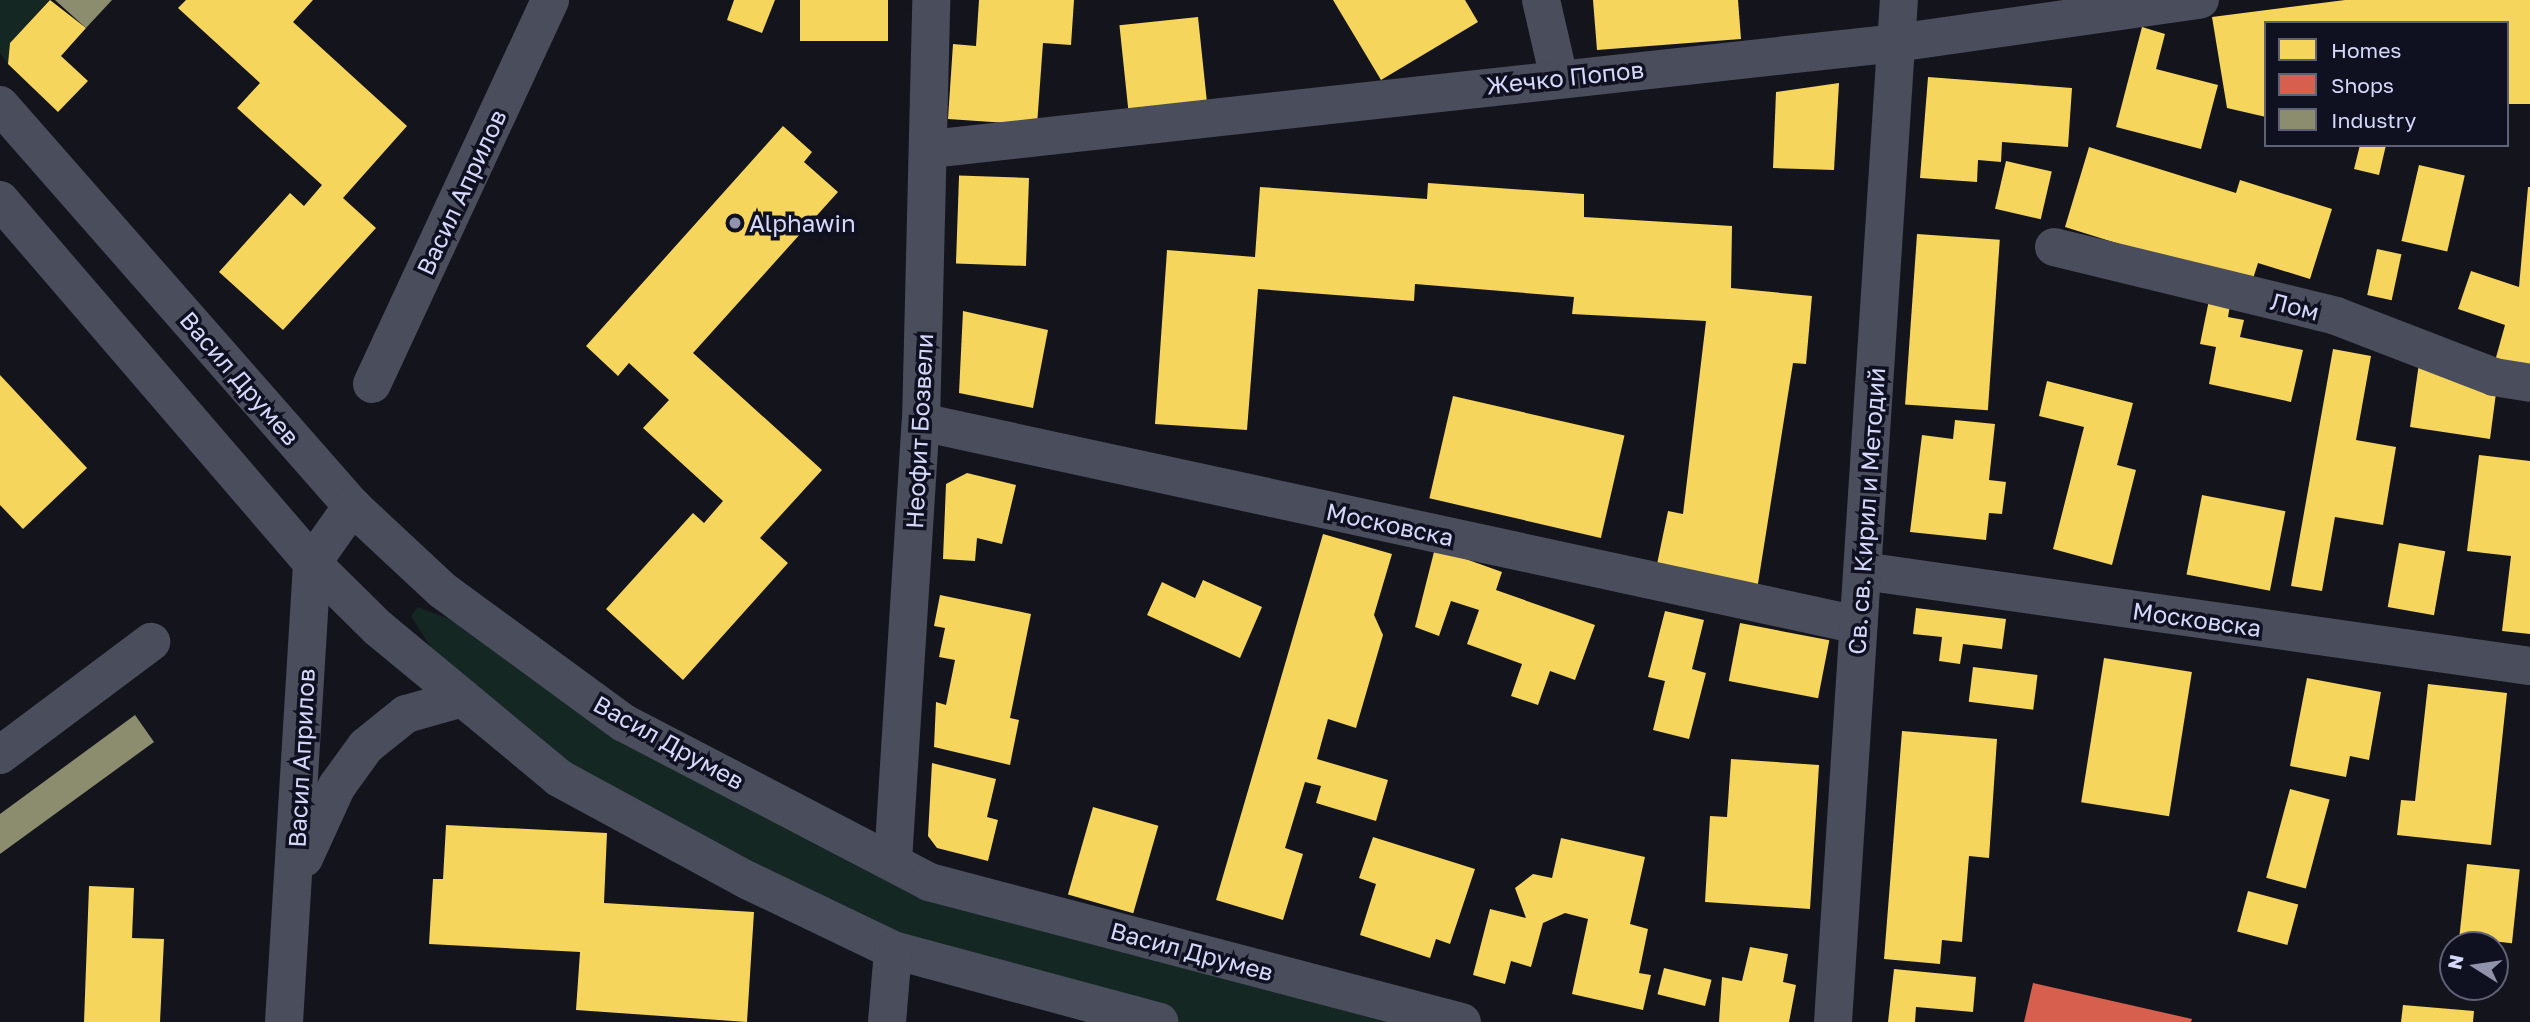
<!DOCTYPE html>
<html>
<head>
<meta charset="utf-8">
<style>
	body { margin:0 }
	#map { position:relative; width:2530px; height:1022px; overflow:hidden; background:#14141c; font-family:"Golos Text",sans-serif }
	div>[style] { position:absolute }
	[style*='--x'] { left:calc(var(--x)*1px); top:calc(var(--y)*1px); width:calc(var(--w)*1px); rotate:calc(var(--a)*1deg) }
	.green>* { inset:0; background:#142723 }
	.homes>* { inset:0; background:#f6d55c; transform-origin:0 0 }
	.shops>* { inset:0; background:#d6604d }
	.industry>* { inset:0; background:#8c8c6e }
	.minor>* { height:38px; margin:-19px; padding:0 19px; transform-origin:19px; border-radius:19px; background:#4a4d5c }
	.dots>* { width:19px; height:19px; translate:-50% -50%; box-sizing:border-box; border:4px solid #101120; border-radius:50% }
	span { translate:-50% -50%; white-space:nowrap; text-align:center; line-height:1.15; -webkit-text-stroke:7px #101120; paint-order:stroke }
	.street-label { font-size:24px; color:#d5d8fa }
	.poi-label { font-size:24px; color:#d5d8fa }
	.left { translate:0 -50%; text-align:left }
	.legend { position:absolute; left:2264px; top:21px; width:245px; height:126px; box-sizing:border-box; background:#101120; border:2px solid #5f6177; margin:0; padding:9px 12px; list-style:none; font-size:21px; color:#d5d8fa }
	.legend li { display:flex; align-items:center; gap:14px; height:35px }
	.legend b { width:35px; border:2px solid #5f6177 }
	.north { position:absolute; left:2439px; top:931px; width:70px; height:70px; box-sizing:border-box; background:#101120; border:2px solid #5f6177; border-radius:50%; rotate:282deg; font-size:19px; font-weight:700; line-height:28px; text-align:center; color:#d5d8fa }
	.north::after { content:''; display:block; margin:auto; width:24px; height:32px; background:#9193ac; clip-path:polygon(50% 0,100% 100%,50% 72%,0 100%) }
</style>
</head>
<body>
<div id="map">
	<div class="green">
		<i style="clip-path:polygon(0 0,49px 0,10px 43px,8px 64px,0 53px)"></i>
		<i style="clip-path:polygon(418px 607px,513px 644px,893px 861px,1462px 1022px,1159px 1022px,747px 880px,463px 698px,411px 616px)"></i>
	</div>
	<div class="homes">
		<i style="clip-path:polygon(50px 0,86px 28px,61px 56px,88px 81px,58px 112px,8px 64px,10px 43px)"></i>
		<i style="clip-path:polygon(186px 0,313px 0,293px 22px,407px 126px,343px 198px,376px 228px,283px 330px,219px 272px,290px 193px,304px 206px,322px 185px,237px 108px,260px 83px,178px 8px)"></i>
		<i style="clip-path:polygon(734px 0,775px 0,762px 33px,727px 20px)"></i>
		<i style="left:800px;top:0;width:88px;height:41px"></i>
		<i style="clip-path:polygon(979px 0,1074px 0,1071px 45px,1043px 43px,1037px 125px,948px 119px,953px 44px,976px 46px)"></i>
		<i style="clip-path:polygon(1333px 0,1465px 0,1478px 22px,1381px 80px)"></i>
		<i style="clip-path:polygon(1593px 0,1738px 0,1741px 39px,1597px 50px)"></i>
		<i style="clip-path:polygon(2345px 0,2530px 0,2530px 104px,2507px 104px,2507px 23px,2266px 23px,2266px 117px,2227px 108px,2212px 17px)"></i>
		<i style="left:1198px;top:17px;width:87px;height:79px;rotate:84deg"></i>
		<i style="clip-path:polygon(2142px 27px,2165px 34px,2156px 69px,2218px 85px,2201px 149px,2116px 127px)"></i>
		<i style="clip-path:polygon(1928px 77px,2072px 88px,2068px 147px,2002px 142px,2001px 162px,1978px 160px,1977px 182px,1920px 178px)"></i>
		<i style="clip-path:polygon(1839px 83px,1834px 170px,1773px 168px,1776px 92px)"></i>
		<i style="clip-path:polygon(783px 126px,812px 152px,804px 162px,838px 192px,693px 353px,822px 470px,760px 538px,788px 563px,683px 680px,606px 609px,693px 513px,704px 523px,723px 501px,643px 428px,669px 400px,629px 363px,618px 376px,586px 346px)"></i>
		<i style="clip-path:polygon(2360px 145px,2386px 145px,2379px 175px,2354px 169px)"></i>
		<i style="clip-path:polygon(2089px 147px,2236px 193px,2240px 180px,2332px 209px,2310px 279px,2258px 263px,2251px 285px,2065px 227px)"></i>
		<i style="left:2006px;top:161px;width:47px;height:49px;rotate:13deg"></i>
		<i style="left:2419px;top:165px;width:47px;height:78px;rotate:13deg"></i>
		<i style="left:1029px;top:178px;width:88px;height:70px;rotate:92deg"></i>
		<i style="clip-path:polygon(1428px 183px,1584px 194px,1584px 217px,1732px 226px,1731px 288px,1812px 296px,1806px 364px,1793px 363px,1757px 590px,1656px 569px,1668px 511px,1683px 514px,1706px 321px,1572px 314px,1574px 297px,1415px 284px,1414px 301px,1258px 289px,1247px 430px,1155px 424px,1167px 250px,1255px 257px,1260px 187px,1427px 199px)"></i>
		<i style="clip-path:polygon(2528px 187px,2530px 187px,2530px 366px,2495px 361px,2505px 325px,2458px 309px,2471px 271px,2519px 287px)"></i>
		<i style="left:1917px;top:234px;width:83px;height:171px;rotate:4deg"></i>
		<i style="left:2377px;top:249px;width:25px;height:47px;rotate:12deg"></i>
		<i style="clip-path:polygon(2209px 300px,2230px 305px,2228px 317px,2244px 320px,2240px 337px,2303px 350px,2291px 402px,2209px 384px,2216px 347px,2200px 344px)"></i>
		<i style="clip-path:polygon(963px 311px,1048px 330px,1033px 408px,959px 393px)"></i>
		<i style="clip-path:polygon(2333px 349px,2371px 356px,2356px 440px,2396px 447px,2383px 525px,2335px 517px,2322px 591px,2291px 586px)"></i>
		<i style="clip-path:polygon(2419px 363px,2496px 393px,2490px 439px,2410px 427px)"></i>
		<i style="clip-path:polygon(0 375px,87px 468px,23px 529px,0 505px)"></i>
		<i style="clip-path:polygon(2047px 381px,2133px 403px,2117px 465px,2136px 470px,2112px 565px,2053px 549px,2084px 427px,2039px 416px)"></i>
		<i style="left:1453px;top:396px;width:176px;height:105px;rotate:13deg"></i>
		<i style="clip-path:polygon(1955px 420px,1995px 424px,1989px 480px,2006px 482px,2002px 514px,1989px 513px,1986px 540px,1910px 532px,1922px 435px,1953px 439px)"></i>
		<i style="clip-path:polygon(2479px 455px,2530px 461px,2530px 634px,2502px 631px,2511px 556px,2467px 551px)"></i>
		<i style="clip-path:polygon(967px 473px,1016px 485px,1002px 544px,977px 538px,975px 561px,943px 559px,946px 484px)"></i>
		<i style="left:2202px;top:495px;width:85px;height:81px;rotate:11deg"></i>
		<i style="clip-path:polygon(1323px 534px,1392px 554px,1374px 615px,1383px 635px,1356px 728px,1328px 719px,1317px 759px,1388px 780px,1376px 821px,1316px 803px,1321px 786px,1305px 782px,1285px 848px,1303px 854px,1283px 920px,1216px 900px)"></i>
		<i style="left:2399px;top:543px;width:47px;height:65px;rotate:10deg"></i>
		<i style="clip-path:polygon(1435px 548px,1502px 572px,1496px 590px,1595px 625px,1575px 680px,1550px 671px,1538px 705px,1511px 696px,1522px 664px,1467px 644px,1479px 610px,1451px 601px,1439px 636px,1415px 627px)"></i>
		<i style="clip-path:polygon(1203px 580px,1262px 607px,1240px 658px,1147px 615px,1162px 582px,1195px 598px)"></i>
		<i style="clip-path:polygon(940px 595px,1031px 614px,1010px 718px,1019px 720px,1010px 765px,934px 747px,936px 702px,946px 705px,955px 660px,939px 657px,945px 628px,934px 626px)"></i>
		<i style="clip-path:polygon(1916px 608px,2006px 619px,2002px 649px,1963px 644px,1960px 664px,1939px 661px,1942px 637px,1913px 634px)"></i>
		<i style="clip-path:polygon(1665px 611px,1704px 620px,1692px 669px,1706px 673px,1689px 739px,1653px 730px,1665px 681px,1648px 677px)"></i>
		<i style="left:1740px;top:623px;width:91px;height:59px;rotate:11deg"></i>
		<i style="left:2104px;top:658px;width:89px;height:146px;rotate:9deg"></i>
		<i style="left:1973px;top:667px;width:65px;height:35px;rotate:7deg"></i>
		<i style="clip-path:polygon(2307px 678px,2381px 692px,2369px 760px,2350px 756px,2346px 777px,2290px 766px)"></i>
		<i style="clip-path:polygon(2428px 684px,2507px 693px,2491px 845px,2397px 835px,2401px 800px,2415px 801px)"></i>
		<i style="clip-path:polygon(1902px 731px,1997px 739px,1989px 858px,1969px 856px,1962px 942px,1942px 940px,1940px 964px,1884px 959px)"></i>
		<i style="clip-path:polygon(1731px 759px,1819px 765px,1810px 909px,1705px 902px,1710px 816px,1727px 817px)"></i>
		<i style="clip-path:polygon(932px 763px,996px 779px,987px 817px,998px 820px,988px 861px,937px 848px,928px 836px)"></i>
		<i style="left:2290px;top:789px;width:41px;height:92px;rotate:15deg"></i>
		<i style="left:1093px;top:807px;width:68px;height:91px;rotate:16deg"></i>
		<i style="clip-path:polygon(446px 825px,607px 833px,604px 903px,754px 912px,747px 1022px,576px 1010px,580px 952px,429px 944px,433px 879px,443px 879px)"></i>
		<i style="clip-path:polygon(1373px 837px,1475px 869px,1450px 944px,1436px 939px,1430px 958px,1360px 935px,1376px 884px,1359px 878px)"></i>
		<i style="clip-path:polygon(1561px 838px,1645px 857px,1630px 924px,1648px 929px,1639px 973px,1651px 975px,1643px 1010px,1572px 994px,1588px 919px,1565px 913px,1543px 923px,1531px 967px,1511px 961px,1505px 984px,1473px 975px,1490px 909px,1526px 918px,1515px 888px,1533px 874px,1552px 878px)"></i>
		<i style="left:2467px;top:864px;width:53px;height:74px;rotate:6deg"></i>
		<i style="clip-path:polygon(89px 886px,134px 888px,132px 938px,164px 939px,160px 1022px,84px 1022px)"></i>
		<i style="left:2248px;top:891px;width:52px;height:42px;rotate:15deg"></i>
		<i style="clip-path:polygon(1750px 947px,1788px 954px,1783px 982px,1796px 985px,1789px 1022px,1719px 1022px,1722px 977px,1742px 981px)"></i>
		<i style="left:1664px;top:968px;width:49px;height:27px;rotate:14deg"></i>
		<i style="clip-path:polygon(1894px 969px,1976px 977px,1973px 1012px,1916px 1007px,1915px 1022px,1888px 1022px)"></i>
		<i style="clip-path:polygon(2403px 1005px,2474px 1011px,2473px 1022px,2401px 1022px)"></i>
	</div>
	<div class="shops">
		<i style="clip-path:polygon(2033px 983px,2192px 1019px,2191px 1022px,2024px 1022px)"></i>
	</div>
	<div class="industry">
		<i style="clip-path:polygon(55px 0,112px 0,86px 28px)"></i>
		<i style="clip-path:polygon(135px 715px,154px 742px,0 854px,0 814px)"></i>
	</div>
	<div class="minor">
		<i style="--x:1541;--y:0;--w:80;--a:77"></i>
		<i style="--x:0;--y:105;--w:534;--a:48.72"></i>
		<i style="--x:352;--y:506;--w:123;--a:43"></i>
		<i style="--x:442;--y:590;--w:225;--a:36.2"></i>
		<i style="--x:624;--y:723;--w:344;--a:27.5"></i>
		<i style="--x:929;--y:882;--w:551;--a:14.72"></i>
		<i style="--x:930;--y:149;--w:972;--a:-6.26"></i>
		<i style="--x:1896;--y:43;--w:307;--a:-8.1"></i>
		<i style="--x:0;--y:200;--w:479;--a:49.3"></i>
		<i style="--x:312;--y:563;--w:93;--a:44.6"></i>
		<i style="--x:378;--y:628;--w:235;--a:39.6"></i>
		<i style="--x:559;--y:778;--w:214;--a:28.5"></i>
		<i style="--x:747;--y:880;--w:162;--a:25.6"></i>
		<i style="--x:893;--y:950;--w:276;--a:15.1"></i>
		<i style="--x:2054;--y:247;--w:290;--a:13.7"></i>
		<i style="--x:2336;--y:316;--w:169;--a:21.1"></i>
		<i style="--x:2494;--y:377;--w:36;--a:9"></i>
		<i style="--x:372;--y:384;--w:423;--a:-65.1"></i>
		<i style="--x:921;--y:422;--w:959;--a:12.22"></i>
		<i style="--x:1863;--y:571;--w:674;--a:8.11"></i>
		<i style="--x:0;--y:755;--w:189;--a:-36.8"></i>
		<i style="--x:304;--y:858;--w:79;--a:-65.4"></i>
		<i style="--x:337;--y:786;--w:49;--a:-54.1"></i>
		<i style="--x:366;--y:746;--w:51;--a:-38.7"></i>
		<i style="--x:406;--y:714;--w:59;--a:-15.7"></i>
		<i style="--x:893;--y:861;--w:440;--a:-86.4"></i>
		<i style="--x:921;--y:422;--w:422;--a:-88.6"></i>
		<i style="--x:284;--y:1022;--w:460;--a:-86.5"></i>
		<i style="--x:312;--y:563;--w:70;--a:-54.9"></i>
		<i style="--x:887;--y:1022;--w:72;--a:-85.2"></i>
		<i style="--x:1833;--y:1022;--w:1024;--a:-86.31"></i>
	</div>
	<div class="dots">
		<i style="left:735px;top:223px;background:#9193ac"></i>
	</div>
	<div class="street-label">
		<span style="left:1565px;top:77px;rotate:-6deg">Жечко Попов</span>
		<span style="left:461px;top:192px;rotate:-65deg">Васил Априлов</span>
		<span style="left:2295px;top:306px;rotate:14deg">Лом</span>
		<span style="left:240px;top:378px;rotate:49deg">Васил Друмев</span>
		<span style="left:919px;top:431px;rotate:-87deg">Неофит Бозвели</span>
		<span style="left:1866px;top:511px;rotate:-86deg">Св. св. Кирил и Методий</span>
		<span style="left:1390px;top:524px;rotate:12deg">Московска</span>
		<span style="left:2197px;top:619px;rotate:8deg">Московска</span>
		<span style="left:669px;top:742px;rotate:29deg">Васил Друмев</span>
		<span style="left:301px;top:758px;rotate:-87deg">Васил Априлов</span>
		<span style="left:1192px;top:951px;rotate:15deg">Васил Друмев</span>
	</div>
	<div class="poi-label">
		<span class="left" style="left:749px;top:223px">Alphawin</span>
	</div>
	<ul class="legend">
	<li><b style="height:19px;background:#f6d55c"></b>Homes</li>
	<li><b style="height:19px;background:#d6604d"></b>Shops</li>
	<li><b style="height:19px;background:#8c8c6e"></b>Industry</li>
	</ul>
	<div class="north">N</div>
</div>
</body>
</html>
